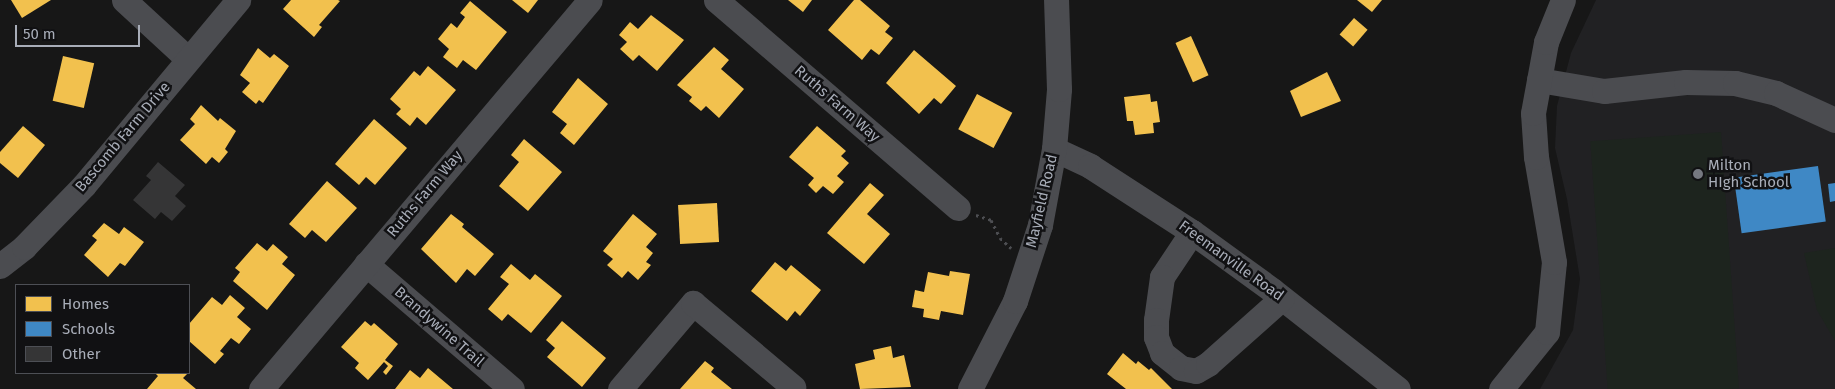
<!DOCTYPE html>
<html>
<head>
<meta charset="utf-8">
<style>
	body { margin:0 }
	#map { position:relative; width:1835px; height:389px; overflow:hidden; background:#171717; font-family:"Fira Sans",sans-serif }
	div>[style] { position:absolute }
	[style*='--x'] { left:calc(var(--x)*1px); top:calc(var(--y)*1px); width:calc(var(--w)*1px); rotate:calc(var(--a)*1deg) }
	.built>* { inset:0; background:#212123 }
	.green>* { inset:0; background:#1d241e; transform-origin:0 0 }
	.homes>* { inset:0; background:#f2c14e; transform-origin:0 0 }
	.schools>* { inset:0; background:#3f88c5; transform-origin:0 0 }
	.building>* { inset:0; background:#353536 }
	.path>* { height:3px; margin-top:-1.5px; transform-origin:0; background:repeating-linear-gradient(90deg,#4d4e52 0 2.5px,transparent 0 6.5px) }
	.minor>* { height:25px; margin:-12.5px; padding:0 12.5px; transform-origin:12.5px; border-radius:12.5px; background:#4b4c50 }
	.dots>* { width:14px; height:14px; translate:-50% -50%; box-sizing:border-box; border:2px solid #111113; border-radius:50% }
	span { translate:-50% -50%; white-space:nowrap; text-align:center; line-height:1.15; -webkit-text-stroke:5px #111113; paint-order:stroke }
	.street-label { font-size:15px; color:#a8adb8 }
	.poi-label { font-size:15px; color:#a8adb8 }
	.left { translate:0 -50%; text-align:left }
	.legend { position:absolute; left:15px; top:284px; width:175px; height:90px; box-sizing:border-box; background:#111113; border:1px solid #4d4f55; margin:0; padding:6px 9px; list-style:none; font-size:15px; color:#a8adb8 }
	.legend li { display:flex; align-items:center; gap:10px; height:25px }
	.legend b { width:25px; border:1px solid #4d4f55 }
	.scale { position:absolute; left:15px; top:25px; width:125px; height:22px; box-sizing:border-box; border:2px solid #a8adb8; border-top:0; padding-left:6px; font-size:15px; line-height:18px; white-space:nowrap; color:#a8adb8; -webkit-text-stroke:4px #111113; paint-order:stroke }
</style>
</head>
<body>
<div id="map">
	<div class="built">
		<i style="clip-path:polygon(1596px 0,1835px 0,1835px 389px,1540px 389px,1573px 330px,1580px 279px,1567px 199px,1555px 148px,1557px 106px,1571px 53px)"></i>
	</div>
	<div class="green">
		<i style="left:1721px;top:132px;width:257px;height:131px;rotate:86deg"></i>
		<i style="clip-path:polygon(1835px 248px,1835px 341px,1817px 310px,1804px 253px)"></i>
	</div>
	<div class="homes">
		<i style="clip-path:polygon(11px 0,51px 0,22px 18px)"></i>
		<i style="clip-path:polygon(291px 0,338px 0,340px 1px,319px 25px,322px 27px,314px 37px,283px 9px)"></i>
		<i style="clip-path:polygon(512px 0,538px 0,528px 13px)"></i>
		<i style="clip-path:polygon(788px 0,812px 0,803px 12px)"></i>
		<i style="clip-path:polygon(854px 0,860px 0,890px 26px,885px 32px,893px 38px,879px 55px,871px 49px,862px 60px,828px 30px)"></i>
		<i style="clip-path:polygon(1357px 0,1382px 0,1372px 12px)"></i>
		<i style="clip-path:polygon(470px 1px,507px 32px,476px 70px,463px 60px,457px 68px,443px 57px,449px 49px,438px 39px,451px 23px,457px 28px,465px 17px,460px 13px)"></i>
		<i style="clip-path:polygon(651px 15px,684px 40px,657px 71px,639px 55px,633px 61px,620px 49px,627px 42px,619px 35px,630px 22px,638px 29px)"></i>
		<i style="left:1354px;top:18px;width:18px;height:22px;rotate:41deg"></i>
		<i style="left:1191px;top:36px;width:43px;height:17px;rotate:66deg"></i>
		<i style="clip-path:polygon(714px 47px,729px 60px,721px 69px,744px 89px,719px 118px,706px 106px,701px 111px,689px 101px,692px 97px,677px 85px)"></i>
		<i style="clip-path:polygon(258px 48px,270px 58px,274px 54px,289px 66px,263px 103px,259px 100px,256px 104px,242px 92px,250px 83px,240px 75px)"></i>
		<i style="clip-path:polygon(914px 50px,956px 86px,941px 104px,934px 98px,919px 114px,886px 83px)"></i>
		<i style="left:63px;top:56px;width:32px;height:46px;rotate:13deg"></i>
		<i style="clip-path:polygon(428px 66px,456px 90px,426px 125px,417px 117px,410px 126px,396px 114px,401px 109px,390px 99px,414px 71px,420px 76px)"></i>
		<i style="clip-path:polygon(1327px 72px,1341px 101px,1301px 117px,1290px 91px)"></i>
		<i style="clip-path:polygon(578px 78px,608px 104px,574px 145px,560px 133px,567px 124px,552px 112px)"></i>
		<i style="left:977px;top:94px;width:40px;height:40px;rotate:28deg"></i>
		<i style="clip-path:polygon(1150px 94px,1151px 102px,1157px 101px,1160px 122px,1153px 123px,1154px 133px,1135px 135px,1133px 121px,1127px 121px,1124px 97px)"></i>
		<i style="clip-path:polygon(201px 105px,218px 121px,220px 118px,236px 131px,225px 149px,228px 152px,219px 163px,212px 157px,206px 164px,180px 140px,195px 124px,190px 119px)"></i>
		<i style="clip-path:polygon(374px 119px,407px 148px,375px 185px,366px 177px,359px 185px,335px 164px)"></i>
		<i style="clip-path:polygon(23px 126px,45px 145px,18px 178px,0 163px,0 152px)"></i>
		<i style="clip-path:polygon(817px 126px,846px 151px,841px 156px,849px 163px,837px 176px,844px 182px,833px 194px,823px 186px,816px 193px,808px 185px,814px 178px,789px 157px)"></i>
		<i style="clip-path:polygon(524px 139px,562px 172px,528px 211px,499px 186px,519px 162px,511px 155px)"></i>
		<i style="clip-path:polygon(327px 181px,357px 208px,326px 242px,312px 230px,305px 238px,289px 224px)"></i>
		<i style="clip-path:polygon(870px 183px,884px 195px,867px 214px,890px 234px,864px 264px,827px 233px)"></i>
		<i style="left:717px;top:203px;width:39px;height:39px;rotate:87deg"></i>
		<i style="clip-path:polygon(451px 214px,464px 224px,462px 227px,494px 254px,475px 276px,467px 269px,456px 283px,421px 249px)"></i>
		<i style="clip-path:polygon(633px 214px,657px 234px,646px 247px,653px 253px,646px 262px,651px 265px,638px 280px,628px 271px,622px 278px,607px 265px,613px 259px,603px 251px)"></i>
		<i style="clip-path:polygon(104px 223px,119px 234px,124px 227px,144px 242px,125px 266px,120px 263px,108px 277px,84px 255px,97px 240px,92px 236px)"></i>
		<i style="clip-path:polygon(257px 243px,267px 251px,273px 244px,288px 257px,282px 264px,295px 275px,267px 310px,233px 281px,240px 272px,235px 268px)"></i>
		<i style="clip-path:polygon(775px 262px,786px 271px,791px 265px,821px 290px,800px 316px,795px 311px,787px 321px,751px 291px)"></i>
		<i style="clip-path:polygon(511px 264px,530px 280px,535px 274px,562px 296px,531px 333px,508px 314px,502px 321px,488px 309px,509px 284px,500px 277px)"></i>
		<i style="clip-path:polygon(950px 271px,970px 274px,963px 315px,941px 311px,939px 320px,923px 317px,924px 309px,912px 307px,915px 290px,924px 292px,928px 272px,949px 276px)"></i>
		<i style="clip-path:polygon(230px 295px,245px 308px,237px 317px,251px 329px,239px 344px,231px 338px,220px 351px,224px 354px,215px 364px,189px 341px,189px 324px,212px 297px,222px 305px)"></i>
		<i style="clip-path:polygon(365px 321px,371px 326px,374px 323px,398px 344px,385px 360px,393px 366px,386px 375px,383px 372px,388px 366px,384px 362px,368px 380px,355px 368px,359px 363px,341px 347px)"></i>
		<i style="clip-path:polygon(562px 321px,606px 358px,582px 387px,547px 357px,555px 348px,546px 340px)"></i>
		<i style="clip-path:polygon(891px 346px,893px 358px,904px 355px,911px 387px,860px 389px,855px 364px,875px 359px,873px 350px)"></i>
		<i style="clip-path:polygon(1123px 353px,1136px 364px,1138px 361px,1149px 370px,1151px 368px,1172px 389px,1126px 389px,1107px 374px)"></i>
		<i style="clip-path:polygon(705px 361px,714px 368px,711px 372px,732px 389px,680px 389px)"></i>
		<i style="clip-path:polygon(428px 368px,453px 389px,395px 389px,410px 370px,420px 378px)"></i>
		<i style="clip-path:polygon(155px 373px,188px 373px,183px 378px,196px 389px,147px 389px,158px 376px)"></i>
	</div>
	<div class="schools">
		<i style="left:1818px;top:166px;width:56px;height:85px;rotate:82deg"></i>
		<i style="clip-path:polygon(1835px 183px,1835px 201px,1830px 202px,1828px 184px)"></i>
	</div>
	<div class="building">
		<i style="clip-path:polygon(158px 162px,185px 185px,175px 196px,186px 206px,172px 221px,161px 212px,155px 219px,133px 200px,151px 180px,146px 176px)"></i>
	</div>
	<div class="path">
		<i style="--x:976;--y:215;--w:16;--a:18"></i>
		<i style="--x:991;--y:220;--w:20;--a:63"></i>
		<i style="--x:1000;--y:238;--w:15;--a:42"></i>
	</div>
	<div class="minor">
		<i style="--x:124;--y:0;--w:87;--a:42.7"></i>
		<i style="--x:716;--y:0;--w:319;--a:40.7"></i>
		<i style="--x:1539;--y:80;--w:66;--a:9.6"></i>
		<i style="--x:1604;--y:91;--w:82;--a:-6.3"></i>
		<i style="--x:1686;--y:82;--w:49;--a:1.2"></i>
		<i style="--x:1735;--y:83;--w:42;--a:13.7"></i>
		<i style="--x:1776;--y:93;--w:65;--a:24.6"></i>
		<i style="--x:1054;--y:149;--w:40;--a:25"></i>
		<i style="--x:1090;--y:166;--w:121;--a:32.9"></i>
		<i style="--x:1192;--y:232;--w:99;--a:35.9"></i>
		<i style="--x:1272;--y:290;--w:160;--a:38.2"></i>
		<i style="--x:1192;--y:232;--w:54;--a:123.7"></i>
		<i style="--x:1162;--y:277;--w:43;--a:97.9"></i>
		<i style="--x:1156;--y:320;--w:17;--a:90"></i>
		<i style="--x:1156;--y:337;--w:17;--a:69"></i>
		<i style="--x:1162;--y:353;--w:24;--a:38"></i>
		<i style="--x:1181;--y:368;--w:15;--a:11"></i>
		<i style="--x:1196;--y:371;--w:14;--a:-30"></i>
		<i style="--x:1208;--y:364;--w:99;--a:-41.7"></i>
		<i style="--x:366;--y:264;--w:192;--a:40.6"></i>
		<i style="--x:0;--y:266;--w:31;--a:-38"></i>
		<i style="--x:24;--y:247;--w:86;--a:-45.9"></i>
		<i style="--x:84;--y:185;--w:241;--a:-50.2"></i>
		<i style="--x:261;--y:389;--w:509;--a:-49.78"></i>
		<i style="--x:620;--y:389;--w:113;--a:-49.7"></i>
		<i style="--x:693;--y:303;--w:131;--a:40"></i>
		<i style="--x:970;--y:389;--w:99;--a:-62.9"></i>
		<i style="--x:1015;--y:301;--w:80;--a:-71.8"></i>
		<i style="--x:1040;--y:225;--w:77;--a:-79.6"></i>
		<i style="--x:1054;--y:149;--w:60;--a:-85.2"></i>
		<i style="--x:1059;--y:89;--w:89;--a:-91.9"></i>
		<i style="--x:1501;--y:389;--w:73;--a:-51.1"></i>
		<i style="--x:1547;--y:332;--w:70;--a:-84.3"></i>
		<i style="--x:1554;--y:262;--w:107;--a:-99.7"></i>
		<i style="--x:1536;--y:157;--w:44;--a:-93.9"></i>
		<i style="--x:1533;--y:113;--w:72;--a:-79.6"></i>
		<i style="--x:1546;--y:42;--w:45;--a:-68"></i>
	</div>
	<div class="dots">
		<i style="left:1698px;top:174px;background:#757880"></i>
	</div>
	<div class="street-label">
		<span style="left:837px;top:104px;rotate:41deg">Ruths Farm Way</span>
		<span style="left:123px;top:137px;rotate:-50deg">Bascomb Farm Drive</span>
		<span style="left:425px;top:194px;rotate:-50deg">Ruths Farm Way</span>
		<span style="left:1042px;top:201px;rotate:-77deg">Mayfield Road</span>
		<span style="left:1231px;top:261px;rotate:36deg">Freemanville Road</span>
		<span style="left:439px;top:327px;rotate:41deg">Brandywine Trail</span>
	</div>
	<div class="poi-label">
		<span class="left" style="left:1708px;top:174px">Milton<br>HIgh School</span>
	</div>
	<ul class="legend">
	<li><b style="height:14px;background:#f2c14e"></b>Homes</li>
	<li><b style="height:14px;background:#3f88c5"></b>Schools</li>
	<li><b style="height:14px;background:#353536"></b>Other</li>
	</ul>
	<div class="scale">50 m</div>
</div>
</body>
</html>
